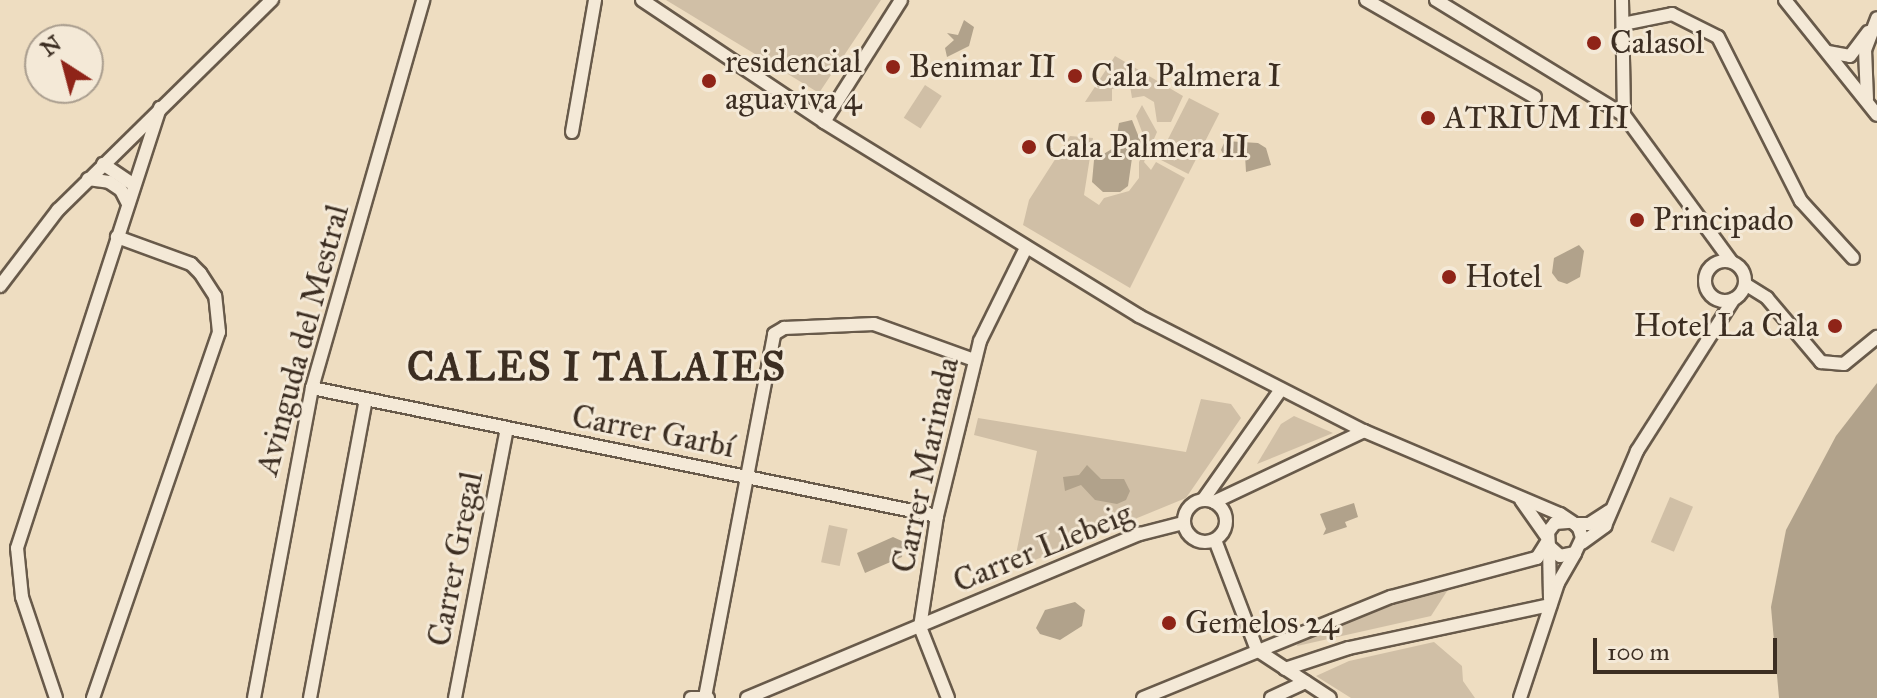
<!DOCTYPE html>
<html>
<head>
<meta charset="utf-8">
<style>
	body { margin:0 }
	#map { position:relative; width:1877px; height:698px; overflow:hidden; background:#eeddc1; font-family:"IM FELL Great Primer",serif }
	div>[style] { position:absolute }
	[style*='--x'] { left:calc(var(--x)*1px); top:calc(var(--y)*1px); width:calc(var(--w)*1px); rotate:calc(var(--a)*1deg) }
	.green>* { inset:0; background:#d0bfa6; transform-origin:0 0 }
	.water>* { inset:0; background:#b1a28b }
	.roads { filter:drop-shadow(2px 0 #685a4a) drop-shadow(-2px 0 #685a4a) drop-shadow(0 2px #685a4a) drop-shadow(0 -2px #685a4a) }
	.street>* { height:12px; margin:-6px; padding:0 6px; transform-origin:6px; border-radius:6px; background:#f4e9d7 }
	.street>.ring { margin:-6px; padding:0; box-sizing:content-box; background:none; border:12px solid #f4e9d7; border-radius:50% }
	.dots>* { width:22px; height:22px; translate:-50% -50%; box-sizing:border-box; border:4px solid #f4e9d7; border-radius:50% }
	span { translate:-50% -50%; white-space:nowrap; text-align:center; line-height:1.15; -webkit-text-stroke:6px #f4e9d7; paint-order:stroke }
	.poi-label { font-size:32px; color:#3c2e22 }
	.left { translate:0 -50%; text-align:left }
	.right { translate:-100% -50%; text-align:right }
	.street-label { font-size:32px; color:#3c2e22 }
	.district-label { font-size:40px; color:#3c2e22; font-weight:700; letter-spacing:2px }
	.north { position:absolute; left:24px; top:24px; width:80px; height:80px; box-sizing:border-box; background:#f4e9d7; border:2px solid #aa9e8f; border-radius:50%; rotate:324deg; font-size:22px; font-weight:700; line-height:32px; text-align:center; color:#3c2e22 }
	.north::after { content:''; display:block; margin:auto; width:28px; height:36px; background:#8f2418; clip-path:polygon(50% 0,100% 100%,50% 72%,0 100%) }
	.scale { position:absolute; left:1593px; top:638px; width:184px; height:36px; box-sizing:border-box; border:4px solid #3c2e22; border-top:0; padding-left:10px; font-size:24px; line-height:28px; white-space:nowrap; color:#3c2e22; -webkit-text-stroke:6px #f4e9d7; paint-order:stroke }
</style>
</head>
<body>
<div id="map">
	<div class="green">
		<i style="clip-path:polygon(666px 0,881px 0,819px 93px)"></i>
		<i style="clip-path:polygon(1115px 56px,1183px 96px,1171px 122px,1157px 122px,1154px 102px,1144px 96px,1132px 98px,1130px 86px,1112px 89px,1112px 101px,1085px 102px)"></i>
		<i style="left:925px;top:85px;width:20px;height:39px;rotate:33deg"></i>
		<i style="left:1189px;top:98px;width:34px;height:68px;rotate:27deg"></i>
		<i style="clip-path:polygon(1142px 105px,1157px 132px,1144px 162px,1151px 170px,1156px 162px,1185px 178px,1130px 288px,1023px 225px,1029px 200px,1070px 136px,1093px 138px,1084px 195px,1099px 205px,1104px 198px,1129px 191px,1139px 178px,1139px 162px,1147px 145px,1136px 116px)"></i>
		<i style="clip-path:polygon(1201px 399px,1231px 404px,1241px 418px,1186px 498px,1013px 569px,1037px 451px,974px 435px,978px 418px,1186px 452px)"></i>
		<i style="clip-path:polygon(1294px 416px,1333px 433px,1257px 464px,1281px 424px)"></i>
		<i style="left:1670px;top:497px;width:25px;height:49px;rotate:23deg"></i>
		<i style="left:829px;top:525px;width:19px;height:38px;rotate:12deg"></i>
		<i style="clip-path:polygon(1451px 585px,1431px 616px,1297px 646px,1299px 638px)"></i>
		<i style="clip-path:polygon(1434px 642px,1462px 666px,1463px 681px,1475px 698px,1351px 698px,1316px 676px,1349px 661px)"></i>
	</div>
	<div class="water">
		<i style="clip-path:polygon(964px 20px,974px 27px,969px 46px,947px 57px,945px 48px,954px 40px,947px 33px,958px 35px)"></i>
		<i style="clip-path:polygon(1132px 120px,1144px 150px,1132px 158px,1128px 186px,1120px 192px,1103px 192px,1092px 182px,1094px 160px,1115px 147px,1119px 123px)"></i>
		<i style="clip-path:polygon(1225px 141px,1258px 143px,1266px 148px,1271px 165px,1246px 172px,1245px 155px,1226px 159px,1221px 150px)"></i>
		<i style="clip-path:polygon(1579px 245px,1584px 251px,1580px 277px,1567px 284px,1558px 281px,1552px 273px,1554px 258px)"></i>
		<i style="clip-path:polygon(1877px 383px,1877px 698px,1779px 698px,1771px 607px,1786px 530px,1836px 436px)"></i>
		<i style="clip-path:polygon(1087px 465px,1101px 479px,1124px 479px,1130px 491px,1126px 500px,1117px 504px,1095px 500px,1081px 485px,1065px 491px,1063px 477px,1079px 475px)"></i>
		<i style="clip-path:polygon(1354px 503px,1358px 517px,1345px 522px,1347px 527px,1323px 535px,1326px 529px,1320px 514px)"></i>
		<i style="clip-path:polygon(893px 537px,904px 542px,902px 557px,865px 573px,857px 553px)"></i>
		<i style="clip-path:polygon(1075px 602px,1085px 610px,1082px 626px,1060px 640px,1040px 634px,1036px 628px,1045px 610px)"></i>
	</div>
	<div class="roads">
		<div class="street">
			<i style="--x:642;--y:0;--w:219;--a:33.8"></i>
			<i style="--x:824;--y:122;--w:370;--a:31.6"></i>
			<i style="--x:1139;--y:316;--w:253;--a:27.1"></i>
			<i style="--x:1364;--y:431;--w:213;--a:23"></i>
			<i style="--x:1560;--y:514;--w:18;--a:34"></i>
			<i style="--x:1575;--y:524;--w:6;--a:45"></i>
			<i style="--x:1579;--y:528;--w:10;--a:73"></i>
			<i style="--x:1582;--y:538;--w:17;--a:115"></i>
			<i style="--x:1575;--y:553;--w:15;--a:169"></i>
			<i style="--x:1560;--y:556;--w:15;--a:-138"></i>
			<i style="--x:1549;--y:546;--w:14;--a:-94"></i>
			<i style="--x:1548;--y:532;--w:11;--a:-52"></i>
			<i style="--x:1555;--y:523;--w:16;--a:-4"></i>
			<i style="--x:1366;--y:0;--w:195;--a:29.9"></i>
			<i style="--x:1436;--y:0;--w:220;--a:31.5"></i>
			<i style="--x:1622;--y:0;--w:115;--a:89"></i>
			<i style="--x:1624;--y:115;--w:181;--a:53.8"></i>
			<i style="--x:1785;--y:0;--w:147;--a:51.3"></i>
			<i style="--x:1623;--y:24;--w:50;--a:-11.5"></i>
			<i style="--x:1672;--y:14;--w:51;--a:26.6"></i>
			<i style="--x:1718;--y:37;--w:184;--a:63.2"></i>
			<i style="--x:1801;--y:201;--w:77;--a:47.6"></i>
			<i style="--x:1828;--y:52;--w:22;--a:10"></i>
			<i style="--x:1850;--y:56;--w:30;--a:-53"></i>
			<i style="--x:1867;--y:99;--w:49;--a:-92.3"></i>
			<i style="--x:1865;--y:50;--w:34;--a:-69"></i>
			<i style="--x:824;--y:122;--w:144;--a:-57.7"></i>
			<i style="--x:572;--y:132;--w:134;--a:-80.1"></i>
			<i style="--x:103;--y:164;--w:37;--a:34"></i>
			<i style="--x:88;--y:179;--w:21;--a:8"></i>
			<i style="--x:109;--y:182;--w:14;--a:34"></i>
			<i style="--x:121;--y:190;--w:16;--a:63"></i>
			<i class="ring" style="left:1705px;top:261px;width:28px;height:28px"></i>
			<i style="--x:1745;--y:284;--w:26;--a:32"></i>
			<i style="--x:1767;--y:298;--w:84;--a:49.8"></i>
			<i style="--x:1821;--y:362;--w:23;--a:5"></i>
			<i style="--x:1844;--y:364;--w:43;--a:-39.3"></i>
			<i style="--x:0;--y:286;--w:96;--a:-52.7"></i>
			<i style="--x:58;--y:210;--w:300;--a:-44.5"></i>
			<i style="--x:312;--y:388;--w:638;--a:11.57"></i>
			<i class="ring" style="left:1184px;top:500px;width:30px;height:30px"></i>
			<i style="--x:1203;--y:500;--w:133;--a:-54.8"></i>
			<i style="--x:1521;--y:500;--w:45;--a:54.9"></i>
			<i style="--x:1214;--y:502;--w:166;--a:-25.3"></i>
			<i style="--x:1575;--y:524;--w:14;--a:0"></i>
			<i style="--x:1589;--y:524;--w:24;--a:-33"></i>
			<i style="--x:1215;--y:540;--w:118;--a:69.1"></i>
			<i style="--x:1257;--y:650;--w:87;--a:33.3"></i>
			<i style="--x:1582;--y:543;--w:29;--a:-36"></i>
			<i style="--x:1605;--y:526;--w:82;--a:-66.9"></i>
			<i style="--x:1637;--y:451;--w:180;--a:-57.5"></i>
			<i style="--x:1549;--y:546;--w:53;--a:88.9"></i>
			<i style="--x:1285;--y:669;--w:67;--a:-18.2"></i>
			<i style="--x:1349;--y:648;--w:206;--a:-12.1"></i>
			<i style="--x:705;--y:697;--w:369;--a:-79.2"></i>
			<i style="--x:774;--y:334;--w:12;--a:-31"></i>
			<i style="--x:784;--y:328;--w:90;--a:-2.5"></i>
			<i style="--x:874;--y:324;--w:106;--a:19.8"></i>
			<i style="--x:56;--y:698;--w:107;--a:-108.6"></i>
			<i style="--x:22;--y:597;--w:49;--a:-95.8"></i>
			<i style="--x:17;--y:548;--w:463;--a:-72"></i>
			<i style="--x:93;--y:698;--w:387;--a:-71"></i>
			<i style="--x:219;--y:332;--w:36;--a:-96"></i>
			<i style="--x:215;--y:296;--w:27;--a:-123"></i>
			<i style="--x:200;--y:273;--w:13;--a:-135"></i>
			<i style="--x:191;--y:264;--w:79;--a:-160"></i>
			<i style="--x:254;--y:698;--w:315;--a:-79.4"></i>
			<i style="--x:312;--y:388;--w:404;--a:-74"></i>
			<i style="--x:310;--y:698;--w:303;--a:-79.4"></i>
			<i style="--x:455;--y:698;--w:274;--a:-79.1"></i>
			<i style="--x:691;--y:698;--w:17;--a:0"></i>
			<i style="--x:747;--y:698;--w:426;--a:-22.7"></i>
			<i style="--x:1140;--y:534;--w:44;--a:-14.3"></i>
			<i style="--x:948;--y:698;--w:76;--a:-111.5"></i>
			<i style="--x:920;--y:627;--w:112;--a:-81.3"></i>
			<i style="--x:937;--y:516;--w:180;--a:-76.2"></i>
			<i style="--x:980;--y:341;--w:104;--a:-63.7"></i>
			<i style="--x:1143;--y:698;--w:268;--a:-22.2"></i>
			<i style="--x:1391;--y:597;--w:151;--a:-15"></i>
			<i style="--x:1537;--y:558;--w:19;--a:-58"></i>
			<i style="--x:1271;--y:698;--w:38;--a:-25"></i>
			<i style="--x:1520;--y:698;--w:121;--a:-71.7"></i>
			<i style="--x:1558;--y:583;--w:34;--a:-60"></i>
		</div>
	</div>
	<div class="dots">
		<i style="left:1594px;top:43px;background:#8f2418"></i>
		<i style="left:893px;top:67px;background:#8f2418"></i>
		<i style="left:1075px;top:76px;background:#8f2418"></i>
		<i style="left:709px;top:81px;background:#8f2418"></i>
		<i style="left:1428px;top:118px;background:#8f2418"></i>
		<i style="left:1029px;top:147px;background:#8f2418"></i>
		<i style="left:1637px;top:220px;background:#8f2418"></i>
		<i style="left:1449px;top:277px;background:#8f2418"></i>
		<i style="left:1835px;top:326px;background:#8f2418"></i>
		<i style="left:1169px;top:623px;background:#8f2418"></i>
	</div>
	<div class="poi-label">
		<span class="left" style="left:1610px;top:43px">Calasol</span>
		<span class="left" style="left:725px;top:81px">residencial<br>aguaviva 4</span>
		<span class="left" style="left:909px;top:67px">Benimar II</span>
		<span class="left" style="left:1091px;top:76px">Cala Palmera I</span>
		<span class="left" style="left:1444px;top:118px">ATRIUM III</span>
		<span class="left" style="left:1045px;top:147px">Cala Palmera II</span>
		<span class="left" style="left:1653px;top:220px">Principado</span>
		<span class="left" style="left:1465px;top:277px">Hotel</span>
		<span class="right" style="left:1819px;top:326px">Hotel La Cala</span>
		<span class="left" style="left:1185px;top:623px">Gemelos 24</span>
	</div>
	<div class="street-label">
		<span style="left:303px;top:340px;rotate:-75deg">Avinguda del Mestral</span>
		<span style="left:653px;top:432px;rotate:11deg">Carrer Garbí</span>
		<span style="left:926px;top:465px;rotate:-78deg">Carrer Marinada</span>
		<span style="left:1043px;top:548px;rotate:-22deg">Carrer Llebeig</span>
		<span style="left:456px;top:559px;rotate:-79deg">Carrer Gregal</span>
	</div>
	<div class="district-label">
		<span style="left:597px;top:367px">CALES I TALAIES</span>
	</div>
	<div class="north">N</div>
	<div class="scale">100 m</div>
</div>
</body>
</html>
